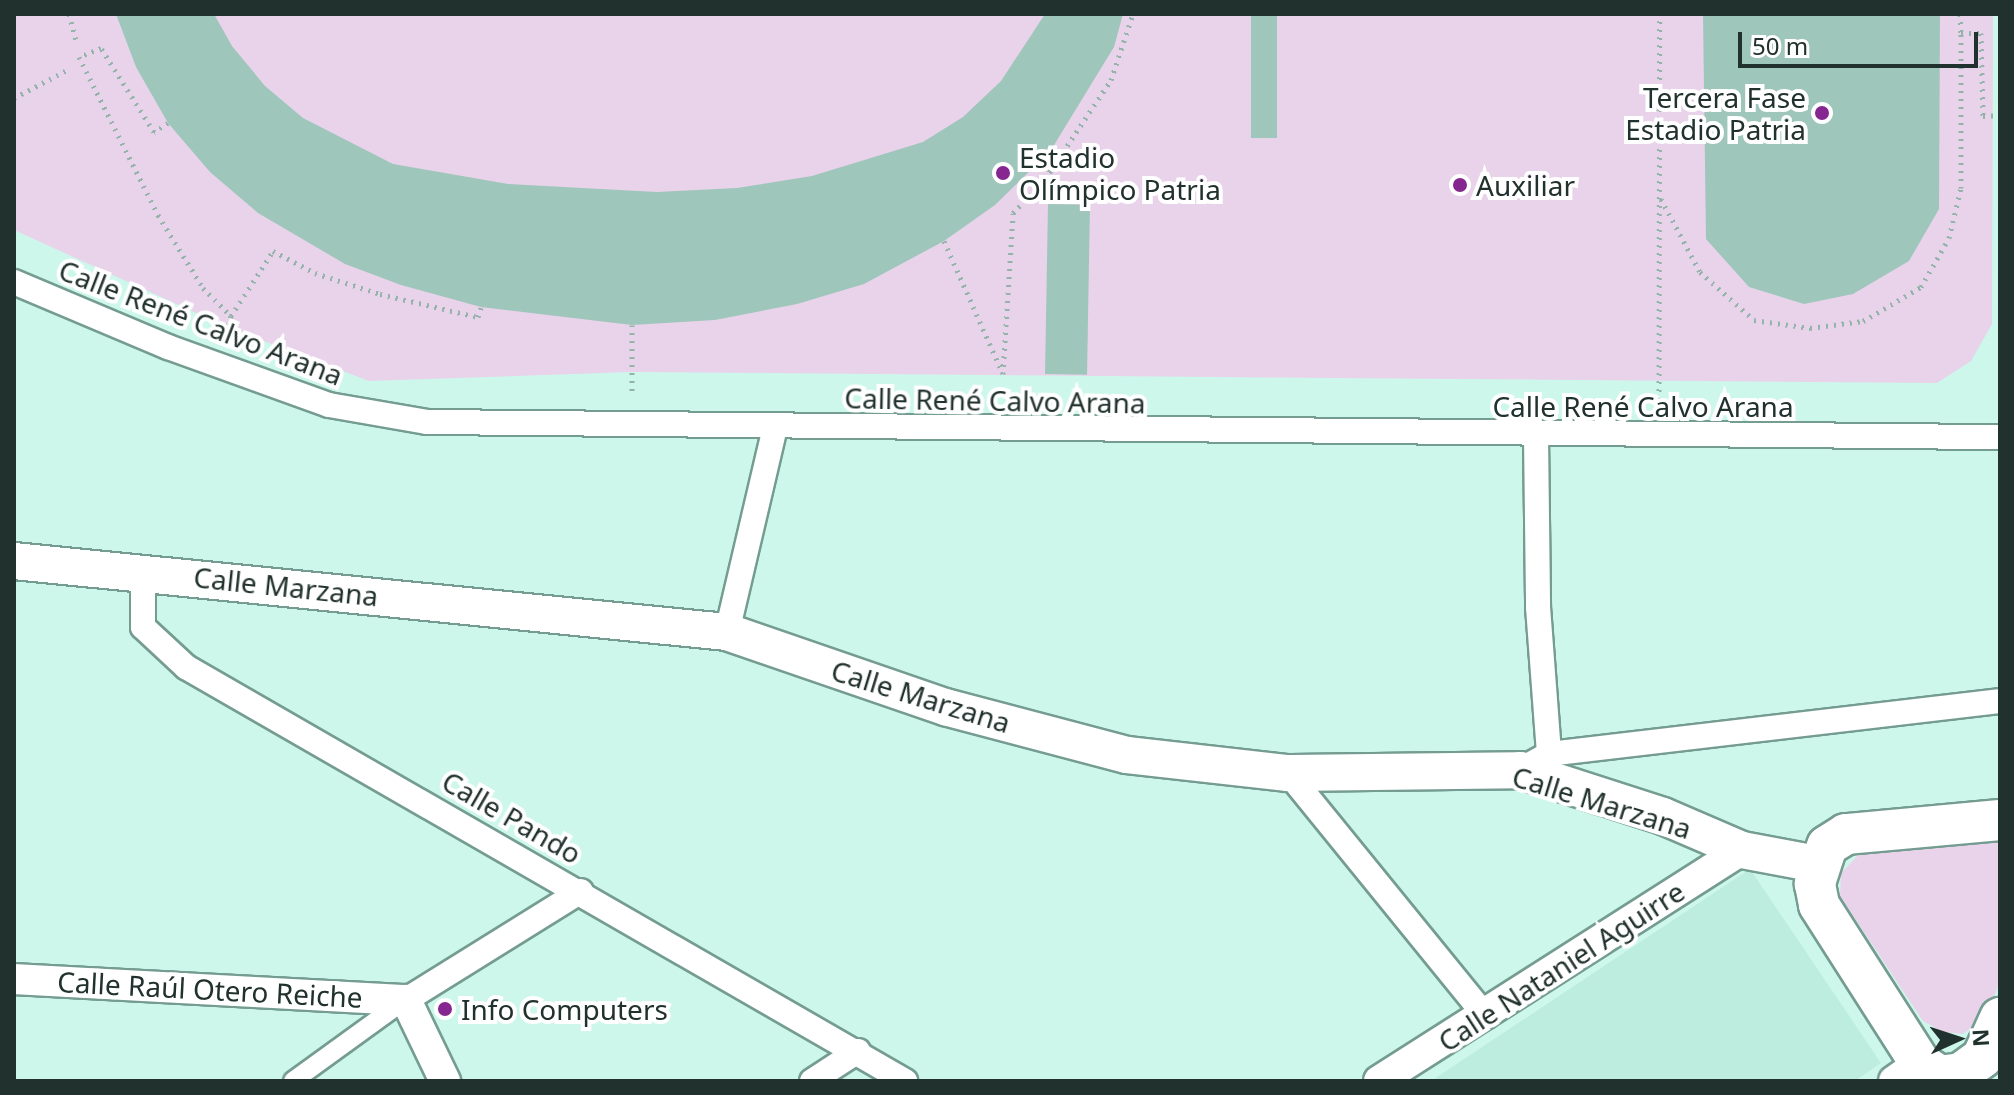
<!DOCTYPE html>
<html>
<head>
<meta charset="utf-8">
<style>
	body { margin:0 }
	#map { position:relative; width:2014px; height:1095px; overflow:hidden; background:#cef7eb; font-family:"Noto Sans",sans-serif }
	div>[style] { position:absolute }
	[style*='--x'] { left:calc(var(--x)*1px); top:calc(var(--y)*1px); width:calc(var(--w)*1px); rotate:calc(var(--a)*1deg) }
	.built>* { inset:0; background:#bceddf }
	.green>* { inset:0; background:#e8d3ea }
	.building>* { inset:0; background:#9fc6bb; transform-origin:0 0 }
	.path>* { height:5px; margin-top:-2.5px; transform-origin:0; background:repeating-linear-gradient(90deg,#94b4ab 0 2px,transparent 0 8px) }
	.roads { filter:drop-shadow(2px 0 #759c91) drop-shadow(-2px 0 #759c91) drop-shadow(0 2px #759c91) drop-shadow(0 -2px #759c91) }
	.pedestrian>* { height:18px; margin:-9px; padding:0 9px; transform-origin:9px; border-radius:9px; background:#fff }
	.minor>* { height:24px; margin:-12px; padding:0 12px; transform-origin:12px; border-radius:12px; background:#fff }
	.tertiary>* { height:30px; margin:-15px; padding:0 15px; transform-origin:15px; border-radius:15px; background:#fff }
	.secondary>* { height:36px; margin:-18px; padding:0 18px; transform-origin:18px; border-radius:18px; background:#fff }
	.primary>* { height:40px; margin:-20px; padding:0 20px; transform-origin:20px; border-radius:20px; background:#fff }
	.dots>* { width:22px; height:22px; translate:-50% -50%; box-sizing:border-box; border:4px solid #fff; border-radius:50% }
	span { translate:-50% -50%; white-space:nowrap; text-align:center; line-height:1.15; -webkit-text-stroke:8px #fff; paint-order:stroke }
	.poi-label { font-size:28px; color:#21312d }
	.right { translate:-100% -50%; text-align:right }
	.left { translate:0 -50%; text-align:left }
	.street-label { font-size:28px; color:#21312d }
	.frame { position:absolute; inset:0; border:16px solid #21312d; pointer-events:none }
	.north { position:absolute; left:1918px; top:999px; width:80px; height:80px; -webkit-text-stroke:6px #fff; paint-order:stroke; rotate:87deg; font-size:22px; font-weight:700; line-height:32px; text-align:center; color:#21312d }
	.north::after { content:''; display:block; margin:auto; width:28px; height:36px; background:#21312d; clip-path:polygon(50% 0,100% 100%,50% 72%,0 100%) }
	.scale { position:absolute; left:1738px; top:32px; width:240px; height:36px; box-sizing:border-box; border:4px solid #21312d; border-top:0; padding-left:10px; font-size:24px; line-height:28px; white-space:nowrap; color:#21312d; -webkit-text-stroke:6px #fff; paint-order:stroke }
</style>
</head>
<body>
<div id="map">
	<div class="built">
		<i style="clip-path:polygon(1750px 869px,1881px 1063px,1855px 1081px,1431px 1081px)"></i>
	</div>
	<div class="green">
		<i style="clip-path:polygon(14px 14px,1993px 14px,1992px 324px,1971px 361px,1937px 383px,632px 372px,369px 381px,227px 327px,14px 230px)"></i>
		<i style="clip-path:polygon(2000px 840px,2000px 982px,1985px 1018px,1963px 1034px,1943px 1032px,1923px 1021px,1840px 896px,1841px 873px,1865px 848px)"></i>
	</div>
	<div class="building">
		<i style="clip-path:polygon(116px 14px,214px 14px,232px 46px,265px 86px,303px 118px,393px 164px,508px 184px,657px 192px,737px 188px,812px 176px,923px 142px,963px 117px,1001px 81px,1045px 14px,1123px 14px,1114px 47px,1051px 150px,995px 205px,944px 241px,864px 284px,797px 304px,715px 320px,632px 325px,481px 307px,401px 285px,345px 264px,258px 213px,210px 172px,168px 123px,136px 67px)"></i>
		<i style="left:1251px;top:14px;width:26px;height:124px"></i>
		<i style="clip-path:polygon(1703px 14px,1940px 14px,1939px 209px,1909px 261px,1853px 294px,1804px 304px,1749px 287px,1706px 239px)"></i>
		<i style="left:1048px;top:204px;width:42px;height:170px;rotate:1deg"></i>
	</div>
	<div class="path">
		<i style="--x:69;--y:14;--w:27;--a:75"></i>
		<i style="--x:1960;--y:14;--w:19;--a:87"></i>
		<i style="--x:1961;--y:33;--w:20;--a:0"></i>
		<i style="--x:1981;--y:33;--w:83;--a:88.6"></i>
		<i style="--x:1983;--y:116;--w:17;--a:-3"></i>
		<i style="--x:14;--y:98;--w:62;--a:-27.8"></i>
		<i style="--x:168;--y:123;--w:17;--a:147"></i>
		<i style="--x:154;--y:132;--w:99;--a:-122.2"></i>
		<i style="--x:101;--y:48;--w:24;--a:158"></i>
		<i style="--x:79;--y:57;--w:177;--a:63.4"></i>
		<i style="--x:158;--y:215;--w:86;--a:58.3"></i>
		<i style="--x:203;--y:288;--w:40;--a:45"></i>
		<i style="--x:231;--y:316;--w:12;--a:110"></i>
		<i style="--x:1661;--y:199;--w:83;--a:61.9"></i>
		<i style="--x:1700;--y:272;--w:72;--a:41.6"></i>
		<i style="--x:1754;--y:320;--w:57;--a:8.1"></i>
		<i style="--x:1810;--y:328;--w:53;--a:-7.5"></i>
		<i style="--x:1863;--y:321;--w:67;--a:-30.4"></i>
		<i style="--x:1921;--y:287;--w:56;--a:-60.3"></i>
		<i style="--x:1949;--y:238;--w:51;--a:-76.5"></i>
		<i style="--x:1961;--y:188;--w:155;--a:-90"></i>
		<i style="--x:944;--y:241;--w:145;--a:66.1"></i>
		<i style="--x:1003;--y:374;--w:161;--a:-86.4"></i>
		<i style="--x:1013;--y:213;--w:47;--a:-46.7"></i>
		<i style="--x:1045;--y:179;--w:119;--a:-56.3"></i>
		<i style="--x:1111;--y:80;--w:70;--a:-71.6"></i>
		<i style="--x:231;--y:316;--w:77;--a:-57.1"></i>
		<i style="--x:273;--y:251;--w:47;--a:27.6"></i>
		<i style="--x:315;--y:273;--w:68;--a:17.9"></i>
		<i style="--x:380;--y:294;--w:101;--a:13.2"></i>
		<i style="--x:478;--y:317;--w:10;--a:-73"></i>
		<i style="--x:632;--y:325;--w:71;--a:90"></i>
		<i style="--x:1659;--y:407;--w:393;--a:-89.9"></i>
	</div>
	<div class="roads">
		<div class="pedestrian">
			<i style="--x:293;--y:1081;--w:138;--a:-35.9"></i>
		</div>
		<div class="minor">
			<i style="--x:14;--y:282;--w:167;--a:22.9"></i>
			<i style="--x:168;--y:347;--w:171;--a:19.8"></i>
			<i style="--x:329;--y:405;--w:99;--a:9.8"></i>
			<i style="--x:427;--y:422;--w:1573;--a:0.55"></i>
			<i style="--x:1536;--y:436;--w:171;--a:89.3"></i>
			<i style="--x:1538;--y:607;--w:147;--a:85.7"></i>
			<i style="--x:143;--y:571;--w:56;--a:90"></i>
			<i style="--x:143;--y:627;--w:59;--a:42.9"></i>
			<i style="--x:186;--y:667;--w:830;--a:29.93"></i>
			<i style="--x:727;--y:632;--w:210;--a:-76.8"></i>
			<i style="--x:1520;--y:770;--w:33;--a:-29"></i>
			<i style="--x:1549;--y:754;--w:454;--a:-6.7"></i>
			<i style="--x:1288;--y:773;--w:314;--a:50.9"></i>
			<i style="--x:406;--y:1000;--w:206;--a:-31.9"></i>
			<i style="--x:812;--y:1081;--w:55;--a:-33.1"></i>
		</div>
		<div class="tertiary">
			<i style="--x:14;--y:979;--w:393;--a:3.1"></i>
			<i style="--x:406;--y:1000;--w:90;--a:64.3"></i>
			<i style="--x:1379;--y:1081;--w:430;--a:-32.5"></i>
			<i style="--x:1894;--y:1081;--w:32;--a:-35"></i>
		</div>
		<div class="secondary">
			<i style="--x:14;--y:561;--w:717;--a:5.69"></i>
			<i style="--x:727;--y:632;--w:231;--a:19"></i>
			<i style="--x:945;--y:707;--w:188;--a:14.8"></i>
			<i style="--x:1127;--y:755;--w:162;--a:6.4"></i>
			<i style="--x:1288;--y:773;--w:232;--a:-0.7"></i>
			<i style="--x:1520;--y:770;--w:150;--a:17.8"></i>
			<i style="--x:1663;--y:816;--w:86;--a:23.3"></i>
			<i style="--x:1742;--y:850;--w:76;--a:10.6"></i>
		</div>
		<div class="primary">
			<i style="--x:2000;--y:820;--w:155;--a:174.8"></i>
			<i style="--x:1846;--y:834;--w:22;--a:148"></i>
			<i style="--x:1827;--y:846;--w:40;--a:108"></i>
			<i style="--x:1815;--y:884;--w:21;--a:79"></i>
			<i style="--x:1819;--y:905;--w:188;--a:57.4"></i>
			<i style="--x:1920;--y:1063;--w:24;--a:33"></i>
			<i style="--x:1940;--y:1076;--w:21;--a:-8"></i>
			<i style="--x:1961;--y:1073;--w:26;--a:-36"></i>
			<i style="--x:1982;--y:1058;--w:44;--a:-65.8"></i>
		</div>
	</div>
	<div class="dots">
		<i style="left:1822px;top:113px;background:#862791"></i>
		<i style="left:1003px;top:173px;background:#862791"></i>
		<i style="left:1460px;top:185px;background:#862791"></i>
		<i style="left:445px;top:1009px;background:#862791"></i>
	</div>
	<div class="poi-label">
		<span class="right" style="left:1806px;top:113px">Tercera Fase<br>Estadio Patria</span>
		<span class="left" style="left:1019px;top:173px">Estadio<br>Olímpico Patria</span>
		<span class="left" style="left:1476px;top:185px">Auxiliar</span>
		<span class="left" style="left:461px;top:1009px">Info Computers</span>
	</div>
	<div class="street-label">
		<span style="left:201px;top:322px;rotate:21deg">Calle René Calvo Arana</span>
		<span style="left:995px;top:400px;rotate:1deg">Calle René Calvo Arana</span>
		<span style="left:1643px;top:406px">Calle René Calvo Arana</span>
		<span style="left:286px;top:586px;rotate:6deg">Calle Marzana</span>
		<span style="left:921px;top:696px;rotate:17deg">Calle Marzana</span>
		<span style="left:1602px;top:802px;rotate:17deg">Calle Marzana</span>
		<span style="left:512px;top:817px;rotate:30deg">Calle Pando</span>
		<span style="left:1561px;top:966px;rotate:-33deg">Calle Nataniel Aguirre</span>
		<span style="left:210px;top:989px;rotate:3deg">Calle Raúl Otero Reiche</span>
	</div>
	<div class="frame"></div>
	<div class="north">N</div>
	<div class="scale">50 m</div>
</div>
</body>
</html>
